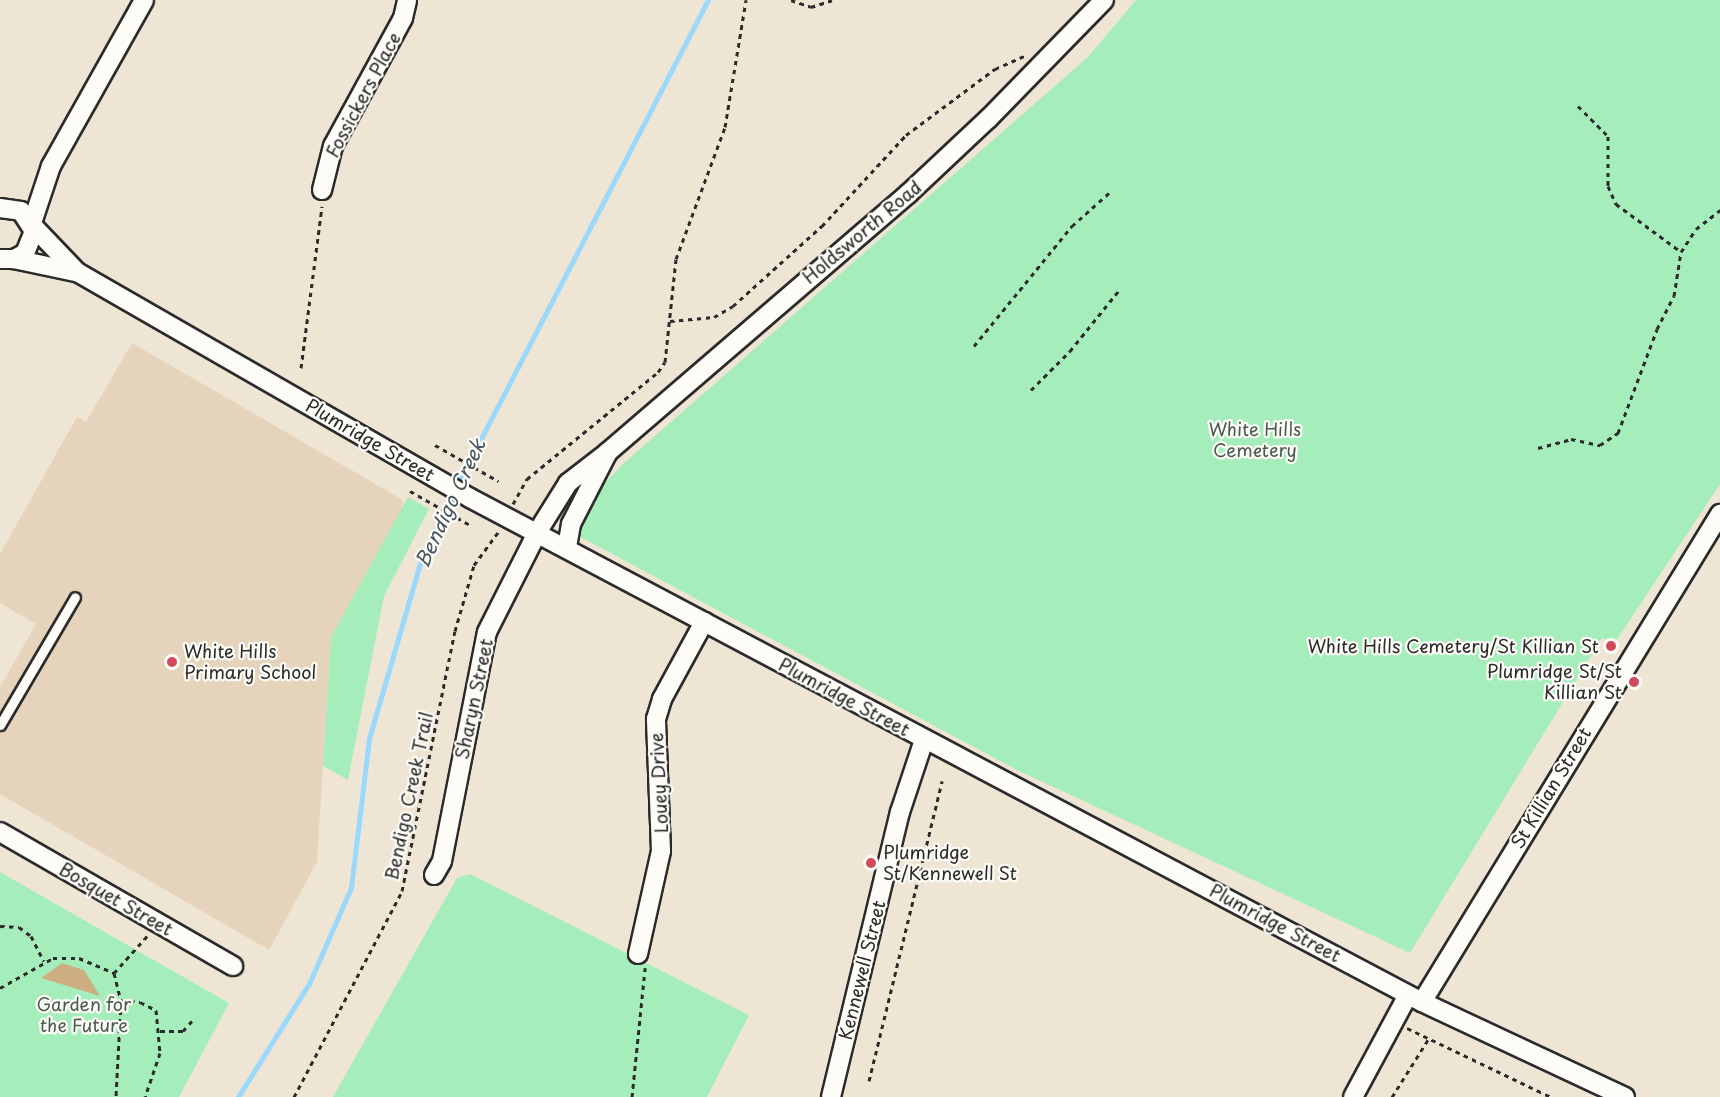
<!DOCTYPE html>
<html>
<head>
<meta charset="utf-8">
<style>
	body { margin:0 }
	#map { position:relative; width:1720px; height:1097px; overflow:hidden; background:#efe5d4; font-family:"Playpen Sans",sans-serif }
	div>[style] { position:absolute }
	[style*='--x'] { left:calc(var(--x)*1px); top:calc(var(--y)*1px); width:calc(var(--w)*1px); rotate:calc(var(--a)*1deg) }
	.built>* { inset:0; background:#e5d4bb }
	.green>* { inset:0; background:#a5eebc }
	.stream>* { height:4.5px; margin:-2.25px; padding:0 2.25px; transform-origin:2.25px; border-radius:2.25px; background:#9ad9fc }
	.building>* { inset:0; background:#cdae81 }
	.path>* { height:3px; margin-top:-1.5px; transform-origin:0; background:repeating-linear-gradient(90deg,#2b2b2b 0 4.5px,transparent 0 9px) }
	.roads { filter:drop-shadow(2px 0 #2b2b2b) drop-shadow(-2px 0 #2b2b2b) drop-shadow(0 2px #2b2b2b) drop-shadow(0 -2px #2b2b2b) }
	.lane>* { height:9px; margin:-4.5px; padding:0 4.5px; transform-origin:4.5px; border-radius:4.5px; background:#fdfcf7 }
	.street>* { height:18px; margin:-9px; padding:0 9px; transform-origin:9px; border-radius:9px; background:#fdfcf7 }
	.dots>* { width:16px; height:16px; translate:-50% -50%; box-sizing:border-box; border:3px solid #fdfcf7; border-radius:50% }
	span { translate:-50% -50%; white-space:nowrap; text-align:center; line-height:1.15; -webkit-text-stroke:4.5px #fdfcf7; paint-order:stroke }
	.street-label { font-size:18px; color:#2b2b2b }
	.park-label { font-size:18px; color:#4a5c4f }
	.poi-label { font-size:18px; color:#2b2b2b }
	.right { translate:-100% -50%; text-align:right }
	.left { translate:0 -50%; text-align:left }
	.water-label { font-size:20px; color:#47565f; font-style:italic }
</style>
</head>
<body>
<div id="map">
	<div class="built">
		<i style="clip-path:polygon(132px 343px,403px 500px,399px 526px,331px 636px,317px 862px,269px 950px,0 794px,0 687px,36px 624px,0 603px,0 554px,77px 417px,86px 422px)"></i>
	</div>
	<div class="green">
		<i style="clip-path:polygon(1136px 0,1720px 0,1720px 484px,1614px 644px,1602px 638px,1410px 953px,1017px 770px,575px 534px,600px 488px,624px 463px,1088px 57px)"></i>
		<i style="clip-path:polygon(408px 497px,429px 509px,384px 596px,348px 780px,323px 766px,331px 637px)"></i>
		<i style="clip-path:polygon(0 872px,229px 1003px,179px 1097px,0 1097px)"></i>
		<i style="clip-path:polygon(470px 874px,749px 1015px,707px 1097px,333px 1097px,457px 878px)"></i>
	</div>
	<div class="stream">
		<i style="--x:457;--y:485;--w:546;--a:-62.64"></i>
		<i style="--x:238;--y:1097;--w:133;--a:-57.9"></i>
		<i style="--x:309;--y:984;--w:105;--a:-66.4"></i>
		<i style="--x:351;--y:888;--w:150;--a:-83.1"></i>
		<i style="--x:369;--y:739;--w:186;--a:-73.8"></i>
		<i style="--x:421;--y:560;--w:74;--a:-64.5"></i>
	</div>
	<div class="building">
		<i style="clip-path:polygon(62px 963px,84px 970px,100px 996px,41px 978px)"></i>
	</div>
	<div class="path">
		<i style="--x:791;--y:0;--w:21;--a:19"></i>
		<i style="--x:811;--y:7;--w:22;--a:-18"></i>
		<i style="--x:1578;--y:106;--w:42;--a:45"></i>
		<i style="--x:1608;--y:136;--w:50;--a:90"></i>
		<i style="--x:1608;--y:186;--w:20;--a:66"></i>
		<i style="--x:1616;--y:204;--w:79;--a:36.3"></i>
		<i style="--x:670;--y:321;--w:44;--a:-5.2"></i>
		<i style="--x:714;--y:317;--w:22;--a:-30"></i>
		<i style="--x:733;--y:306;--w:120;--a:-42"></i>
		<i style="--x:822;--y:226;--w:124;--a:-47.3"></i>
		<i style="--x:906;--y:135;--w:111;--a:-36.6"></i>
		<i style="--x:995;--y:69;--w:34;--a:-24"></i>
		<i style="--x:974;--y:346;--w:155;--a:-50.8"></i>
		<i style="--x:1072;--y:226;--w:52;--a:-41.9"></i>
		<i style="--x:301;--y:368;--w:163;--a:-82.6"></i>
		<i style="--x:1031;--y:390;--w:55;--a:-45"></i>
		<i style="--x:1070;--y:351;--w:80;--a:-51.1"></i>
		<i style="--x:435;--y:445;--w:73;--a:29.7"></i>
		<i style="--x:1538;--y:448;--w:34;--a:-15"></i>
		<i style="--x:1571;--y:439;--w:30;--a:12"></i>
		<i style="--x:1600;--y:445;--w:22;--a:-34"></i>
		<i style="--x:1618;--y:433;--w:111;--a:-69.4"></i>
		<i style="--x:1657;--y:329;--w:37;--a:-63"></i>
		<i style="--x:1674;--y:296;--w:45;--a:-81"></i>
		<i style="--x:1681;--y:252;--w:27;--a:-57"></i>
		<i style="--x:1696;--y:229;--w:31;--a:-38"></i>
		<i style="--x:410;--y:491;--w:69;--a:29.5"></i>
		<i style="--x:513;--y:504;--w:29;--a:-61"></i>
		<i style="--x:527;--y:479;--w:169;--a:-39.2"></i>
		<i style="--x:658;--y:372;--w:12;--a:-55"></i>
		<i style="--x:665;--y:362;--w:104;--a:-83.9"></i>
		<i style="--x:676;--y:259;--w:141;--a:-69.6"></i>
		<i style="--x:725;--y:127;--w:129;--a:-80.6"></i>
		<i style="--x:0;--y:926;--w:19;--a:3"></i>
		<i style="--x:19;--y:927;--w:15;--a:37"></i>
		<i style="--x:31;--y:936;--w:28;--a:63"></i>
		<i style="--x:114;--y:973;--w:52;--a:-48.1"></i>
		<i style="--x:0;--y:988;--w:61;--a:-29.5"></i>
		<i style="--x:53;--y:958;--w:26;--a:0"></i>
		<i style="--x:79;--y:958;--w:38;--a:23"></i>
		<i style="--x:114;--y:973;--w:29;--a:76"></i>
		<i style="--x:121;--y:1001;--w:96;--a:93"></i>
		<i style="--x:121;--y:1001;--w:19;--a:3"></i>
		<i style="--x:140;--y:1002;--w:18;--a:27"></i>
		<i style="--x:156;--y:1010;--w:43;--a:84.7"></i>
		<i style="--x:160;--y:1053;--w:46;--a:108.8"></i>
		<i style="--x:1407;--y:1028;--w:160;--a:25.6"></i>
		<i style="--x:160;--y:1031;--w:23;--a:0"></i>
		<i style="--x:183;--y:1031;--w:15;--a:-48"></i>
		<i style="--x:869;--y:1081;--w:309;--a:-76.3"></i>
		<i style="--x:294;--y:1097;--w:233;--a:-62.3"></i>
		<i style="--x:402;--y:891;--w:265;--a:-78.5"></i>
		<i style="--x:455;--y:631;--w:69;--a:-73.9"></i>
		<i style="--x:474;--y:565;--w:42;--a:-53.7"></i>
		<i style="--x:632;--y:1097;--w:130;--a:-84.2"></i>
		<i style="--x:1392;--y:1097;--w:70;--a:-57.9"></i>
	</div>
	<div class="roads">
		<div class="lane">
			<i style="--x:0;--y:725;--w:148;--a:-59.6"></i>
		</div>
		<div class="street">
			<i style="--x:322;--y:190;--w:45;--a:-76"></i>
			<i style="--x:333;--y:146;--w:146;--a:-61.3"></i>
			<i style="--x:403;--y:18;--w:18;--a:-77"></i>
			<i style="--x:0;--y:208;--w:21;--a:8"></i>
			<i style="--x:21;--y:211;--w:24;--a:57"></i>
			<i style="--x:34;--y:231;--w:24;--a:112"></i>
			<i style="--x:25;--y:253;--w:13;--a:151"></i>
			<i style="--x:14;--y:259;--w:14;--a:180"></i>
			<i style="--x:32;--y:223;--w:60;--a:-71.6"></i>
			<i style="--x:51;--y:166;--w:190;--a:-60.7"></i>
			<i style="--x:33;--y:226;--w:64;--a:46.3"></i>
			<i style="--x:77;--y:272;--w:453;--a:29.9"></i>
			<i style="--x:470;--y:498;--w:1077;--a:27.9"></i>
			<i style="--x:1422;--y:1002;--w:224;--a:25.1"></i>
			<i style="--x:14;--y:259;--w:62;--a:12"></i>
			<i style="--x:567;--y:547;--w:23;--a:-80"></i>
			<i style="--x:571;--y:524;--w:81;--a:-62.8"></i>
			<i style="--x:0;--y:832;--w:269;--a:29.9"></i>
			<i style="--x:434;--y:875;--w:16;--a:-60"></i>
			<i style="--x:442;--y:861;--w:233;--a:-78.9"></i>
			<i style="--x:487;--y:632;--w:113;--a:-63.2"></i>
			<i style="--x:538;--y:531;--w:57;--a:-58"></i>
			<i style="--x:568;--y:483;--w:51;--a:-37.8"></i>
			<i style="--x:608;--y:452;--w:396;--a:-40.7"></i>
			<i style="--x:908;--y:194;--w:110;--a:-43.2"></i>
			<i style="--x:988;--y:119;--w:166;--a:-45.7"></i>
			<i style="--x:638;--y:954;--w:106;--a:-77.4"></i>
			<i style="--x:661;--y:851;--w:132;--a:-92.2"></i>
			<i style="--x:656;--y:719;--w:21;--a:-73"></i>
			<i style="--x:662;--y:699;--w:88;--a:-61.4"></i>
			<i style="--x:1422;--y:1002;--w:572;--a:-58.59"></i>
			<i style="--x:831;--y:1097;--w:293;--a:-76.4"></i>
			<i style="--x:900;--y:812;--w:76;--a:-71.6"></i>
			<i style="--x:1353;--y:1097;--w:116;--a:-61.7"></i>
		</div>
	</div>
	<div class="dots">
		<i style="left:1611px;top:646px;background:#d1495b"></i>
		<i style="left:172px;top:662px;background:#d1495b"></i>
		<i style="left:1634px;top:682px;background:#d1495b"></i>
		<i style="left:871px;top:863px;background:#d1495b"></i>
	</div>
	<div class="street-label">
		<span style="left:363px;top:95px;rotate:-62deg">Fossickers Place</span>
		<span style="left:862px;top:232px;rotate:-40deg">Holdsworth Road</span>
		<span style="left:370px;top:440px;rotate:30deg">Plumridge Street</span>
		<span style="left:844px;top:697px;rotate:28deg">Plumridge Street</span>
		<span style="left:474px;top:699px;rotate:-78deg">Sharyn Street</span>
		<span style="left:659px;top:783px;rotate:-93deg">Louey Drive</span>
		<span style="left:1551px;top:788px;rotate:-59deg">St Killian Street</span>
		<span style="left:409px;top:796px;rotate:-78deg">Bendigo Creek Trail</span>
		<span style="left:116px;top:899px;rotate:30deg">Bosquet Street</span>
		<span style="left:1275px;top:923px;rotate:28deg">Plumridge Street</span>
		<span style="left:862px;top:970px;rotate:-76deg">Kennewell Street</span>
	</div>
	<div class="park-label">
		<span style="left:1255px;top:440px">White Hills<br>Cemetery</span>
		<span style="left:84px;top:1015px">Garden for<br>the Future</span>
	</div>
	<div class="poi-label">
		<span class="right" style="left:1599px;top:646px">White Hills Cemetery/St Killian St</span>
		<span class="left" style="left:184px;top:662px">White Hills<br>Primary School</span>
		<span class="right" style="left:1622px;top:682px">Plumridge St/St<br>Killian St</span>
		<span class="left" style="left:883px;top:863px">Plumridge<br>St/Kennewell St</span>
	</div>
	<div class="water-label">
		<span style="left:450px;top:503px;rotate:-65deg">Bendigo Creek</span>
	</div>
</div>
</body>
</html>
